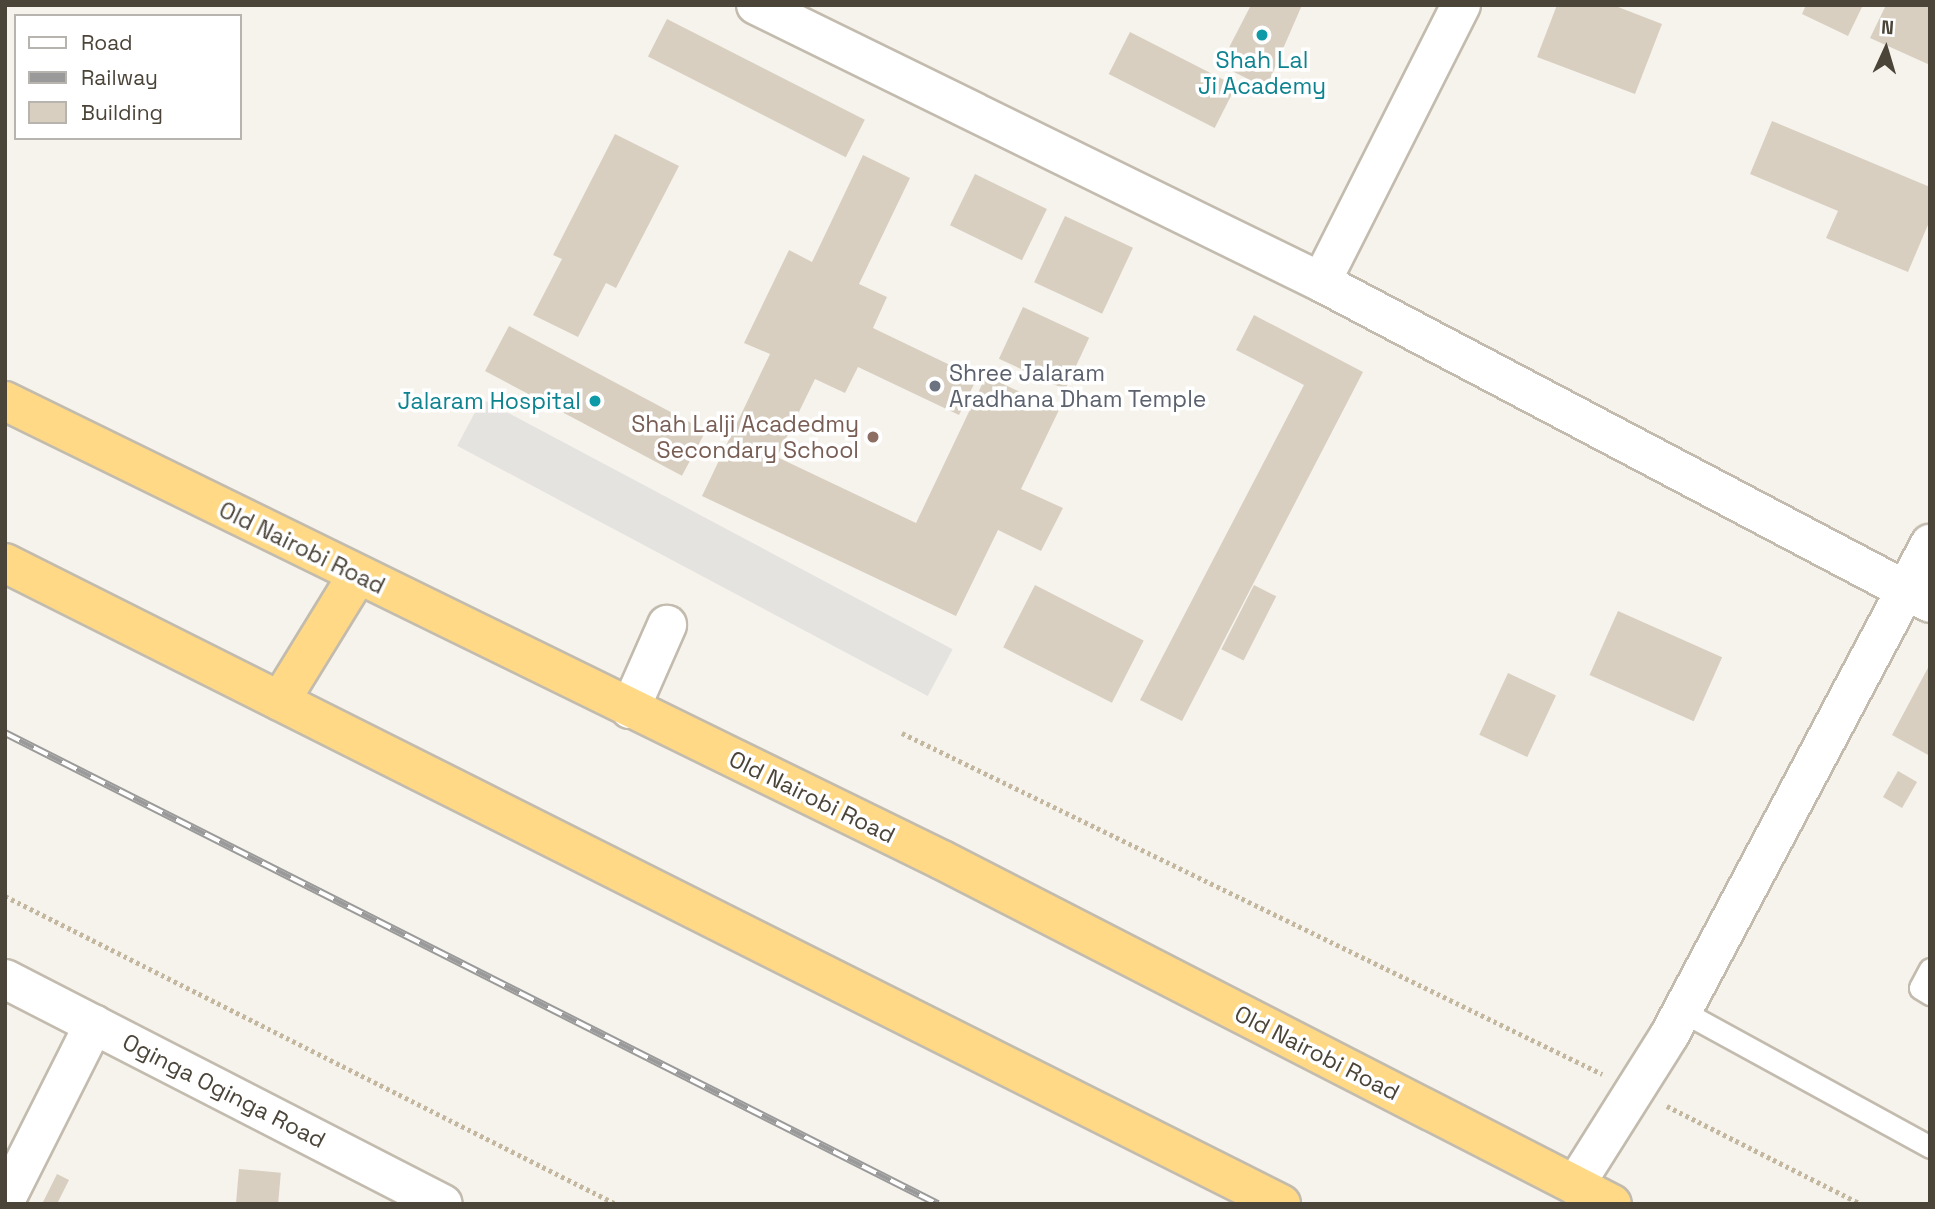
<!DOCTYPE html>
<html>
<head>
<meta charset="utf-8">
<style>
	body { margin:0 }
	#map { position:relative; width:1935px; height:1209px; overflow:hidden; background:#f6f3ec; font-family:"Space Grotesk",sans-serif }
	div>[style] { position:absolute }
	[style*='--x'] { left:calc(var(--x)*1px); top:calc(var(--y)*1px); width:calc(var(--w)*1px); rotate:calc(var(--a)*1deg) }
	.parking>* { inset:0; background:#e5e3e0; transform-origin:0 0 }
	.building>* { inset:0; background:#d8cfc1; transform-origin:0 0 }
	.path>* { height:4.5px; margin-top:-2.25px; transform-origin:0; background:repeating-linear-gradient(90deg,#c4b79f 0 3.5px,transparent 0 7px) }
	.roads { filter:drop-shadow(2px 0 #c2bbae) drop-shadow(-2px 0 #c2bbae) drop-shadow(0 2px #c2bbae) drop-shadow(0 -2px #c2bbae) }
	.service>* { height:21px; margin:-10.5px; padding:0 10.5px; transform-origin:10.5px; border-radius:10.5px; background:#fff }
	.minor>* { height:38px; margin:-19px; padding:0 19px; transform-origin:19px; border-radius:19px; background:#fff }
	.tertiary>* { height:38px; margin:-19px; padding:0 19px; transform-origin:19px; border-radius:19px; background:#fff }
	.trunk>* { height:38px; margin:-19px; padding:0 19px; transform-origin:19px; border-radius:19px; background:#ffd985 }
	.rail>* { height:8px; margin-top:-4px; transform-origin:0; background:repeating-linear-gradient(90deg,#fff 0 16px,#9a9a9a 0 32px); box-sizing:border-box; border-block:2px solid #9a9a9a }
	.dots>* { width:19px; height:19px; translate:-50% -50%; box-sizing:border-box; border:4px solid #fff; border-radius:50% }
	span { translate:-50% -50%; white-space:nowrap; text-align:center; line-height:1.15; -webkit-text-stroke:7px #fff; paint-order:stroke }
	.culture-label { font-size:23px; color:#0d838f }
	.right { translate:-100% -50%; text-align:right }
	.worship-label { font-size:23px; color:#5b616d }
	.left { translate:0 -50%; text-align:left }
	.education-label { font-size:23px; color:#785e54 }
	.street-label { font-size:23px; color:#4b4439 }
	.frame { position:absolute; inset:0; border:7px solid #4b4439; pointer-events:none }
	.legend { position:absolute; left:14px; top:14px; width:228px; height:126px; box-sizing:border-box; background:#fff; border:2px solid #b7b4b0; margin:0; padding:9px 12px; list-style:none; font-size:21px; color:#4b4439 }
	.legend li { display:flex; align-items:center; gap:14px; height:35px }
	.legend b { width:35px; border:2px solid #b7b4b0 }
	.north { position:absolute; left:1851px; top:14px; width:70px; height:70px; -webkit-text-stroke:5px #fff; paint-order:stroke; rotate:4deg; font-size:19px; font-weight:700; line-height:28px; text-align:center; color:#4b4439 }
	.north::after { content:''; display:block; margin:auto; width:24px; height:32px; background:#4b4439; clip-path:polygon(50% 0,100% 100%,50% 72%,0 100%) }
</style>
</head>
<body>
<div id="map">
	<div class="parking">
		<i style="left:482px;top:399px;width:533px;height:53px;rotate:28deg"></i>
	</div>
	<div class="building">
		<i style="clip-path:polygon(1251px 5px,1302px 5px,1266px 88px,1220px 65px)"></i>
		<i style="clip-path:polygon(1557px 5px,1613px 5px,1662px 24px,1635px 94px,1537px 57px)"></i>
		<i style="clip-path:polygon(1806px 5px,1863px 5px,1848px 36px,1802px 14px)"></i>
		<i style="clip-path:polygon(1886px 5px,1930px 5px,1930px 65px,1870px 38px)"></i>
		<i style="left:667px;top:19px;width:222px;height:42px;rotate:27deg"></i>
		<i style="left:1130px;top:32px;width:119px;height:47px;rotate:27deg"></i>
		<i style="clip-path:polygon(1772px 121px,1930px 187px,1930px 220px,1908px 272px,1826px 238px,1838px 211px,1750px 174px)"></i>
		<i style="clip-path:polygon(615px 134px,679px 166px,616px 288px,606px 283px,578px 337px,533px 315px,562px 259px,553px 255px)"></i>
		<i style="clip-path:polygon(863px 155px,910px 178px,859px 284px,887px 297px,873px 328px,977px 378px,959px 415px,858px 367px,845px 393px,815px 379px,777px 457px,916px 523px,986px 376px,1059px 410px,1021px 489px,1063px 508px,1041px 551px,998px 530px,956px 616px,702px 496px,770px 354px,744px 343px,789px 250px,812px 262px)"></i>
		<i style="left:975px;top:174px;width:80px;height:57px;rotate:26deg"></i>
		<i style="left:1065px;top:216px;width:75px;height:73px;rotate:25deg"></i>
		<i style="left:1023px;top:307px;width:73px;height:57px;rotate:25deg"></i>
		<i style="clip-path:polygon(1254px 315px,1363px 372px,1182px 721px,1140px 700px,1304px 385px,1236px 350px)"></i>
		<i style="left:509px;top:326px;width:223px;height:51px;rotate:28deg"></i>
		<i style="left:1035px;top:585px;width:122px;height:70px;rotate:27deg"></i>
		<i style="left:1254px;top:585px;width:25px;height:72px;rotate:27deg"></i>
		<i style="left:1618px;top:611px;width:114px;height:70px;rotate:24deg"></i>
		<i style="clip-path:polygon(1930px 664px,1930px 756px,1892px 735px)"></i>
		<i style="left:1508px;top:673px;width:53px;height:68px;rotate:25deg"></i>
		<i style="left:1898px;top:771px;width:22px;height:30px;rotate:30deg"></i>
		<i style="left:239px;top:1169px;width:42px;height:35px;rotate:5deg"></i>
		<i style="clip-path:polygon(57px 1174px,69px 1180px,57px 1204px,42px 1204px)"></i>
	</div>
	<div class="path">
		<i style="--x:902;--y:733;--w:779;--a:25.97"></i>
		<i style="--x:5;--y:896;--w:684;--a:26.75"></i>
		<i style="--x:1667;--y:1106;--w:217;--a:26.8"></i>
	</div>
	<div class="roads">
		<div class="service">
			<i style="--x:1930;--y:969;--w:21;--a:118"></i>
			<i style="--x:1920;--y:988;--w:12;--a:31"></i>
			<i style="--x:1680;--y:1010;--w:285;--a:28.7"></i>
		</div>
		<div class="minor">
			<i style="--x:756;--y:5;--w:629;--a:26.12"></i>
			<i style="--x:1461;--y:5;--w:310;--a:116.8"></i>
			<i style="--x:1321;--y:282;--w:688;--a:27.79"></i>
			<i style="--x:630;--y:709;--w:92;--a:-66.2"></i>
			<i style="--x:1575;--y:1185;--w:178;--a:-57.8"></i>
			<i style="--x:1670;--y:1034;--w:555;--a:-62.05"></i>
			<i style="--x:5;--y:1201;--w:198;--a:-63.3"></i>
		</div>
		<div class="tertiary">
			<i style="--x:5;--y:979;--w:492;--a:27.2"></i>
		</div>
		<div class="trunk">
			<i style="--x:5;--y:401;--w:1043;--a:26.1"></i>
			<i style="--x:942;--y:860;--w:753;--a:27.18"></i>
			<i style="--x:5;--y:563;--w:1428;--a:26.67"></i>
			<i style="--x:280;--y:701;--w:147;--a:-58.4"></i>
		</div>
	</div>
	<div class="rail">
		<i style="--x:5;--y:733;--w:1045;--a:26.79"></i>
	</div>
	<div class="dots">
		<i style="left:1262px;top:35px;background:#0f9aa8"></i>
		<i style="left:935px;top:386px;background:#6b7280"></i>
		<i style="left:595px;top:401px;background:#0f9aa8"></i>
		<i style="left:873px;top:437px;background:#8d6e63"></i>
	</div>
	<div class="culture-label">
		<span style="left:1262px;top:73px">Shah Lal<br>Ji Academy</span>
		<span class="right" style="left:581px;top:401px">Jalaram Hospital</span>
	</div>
	<div class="worship-label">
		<span class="left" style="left:949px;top:386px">Shree Jalaram<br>Aradhana Dham Temple</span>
	</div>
	<div class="education-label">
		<span class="right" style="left:859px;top:437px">Shah Lalji Acadedmy<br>Secondary School</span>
	</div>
	<div class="street-label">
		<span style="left:302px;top:548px;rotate:26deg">Old Nairobi Road</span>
		<span style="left:812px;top:797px;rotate:26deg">Old Nairobi Road</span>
		<span style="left:1317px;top:1053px;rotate:27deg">Old Nairobi Road</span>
		<span style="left:224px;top:1091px;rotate:27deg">Oginga Oginga Road</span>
	</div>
	<div class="frame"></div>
	<ul class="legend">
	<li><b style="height:9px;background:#fff"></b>Road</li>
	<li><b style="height:9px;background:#9a9a9a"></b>Railway</li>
	<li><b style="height:19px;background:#d8cfc1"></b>Building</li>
	</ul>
	<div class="north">N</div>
</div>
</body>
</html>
